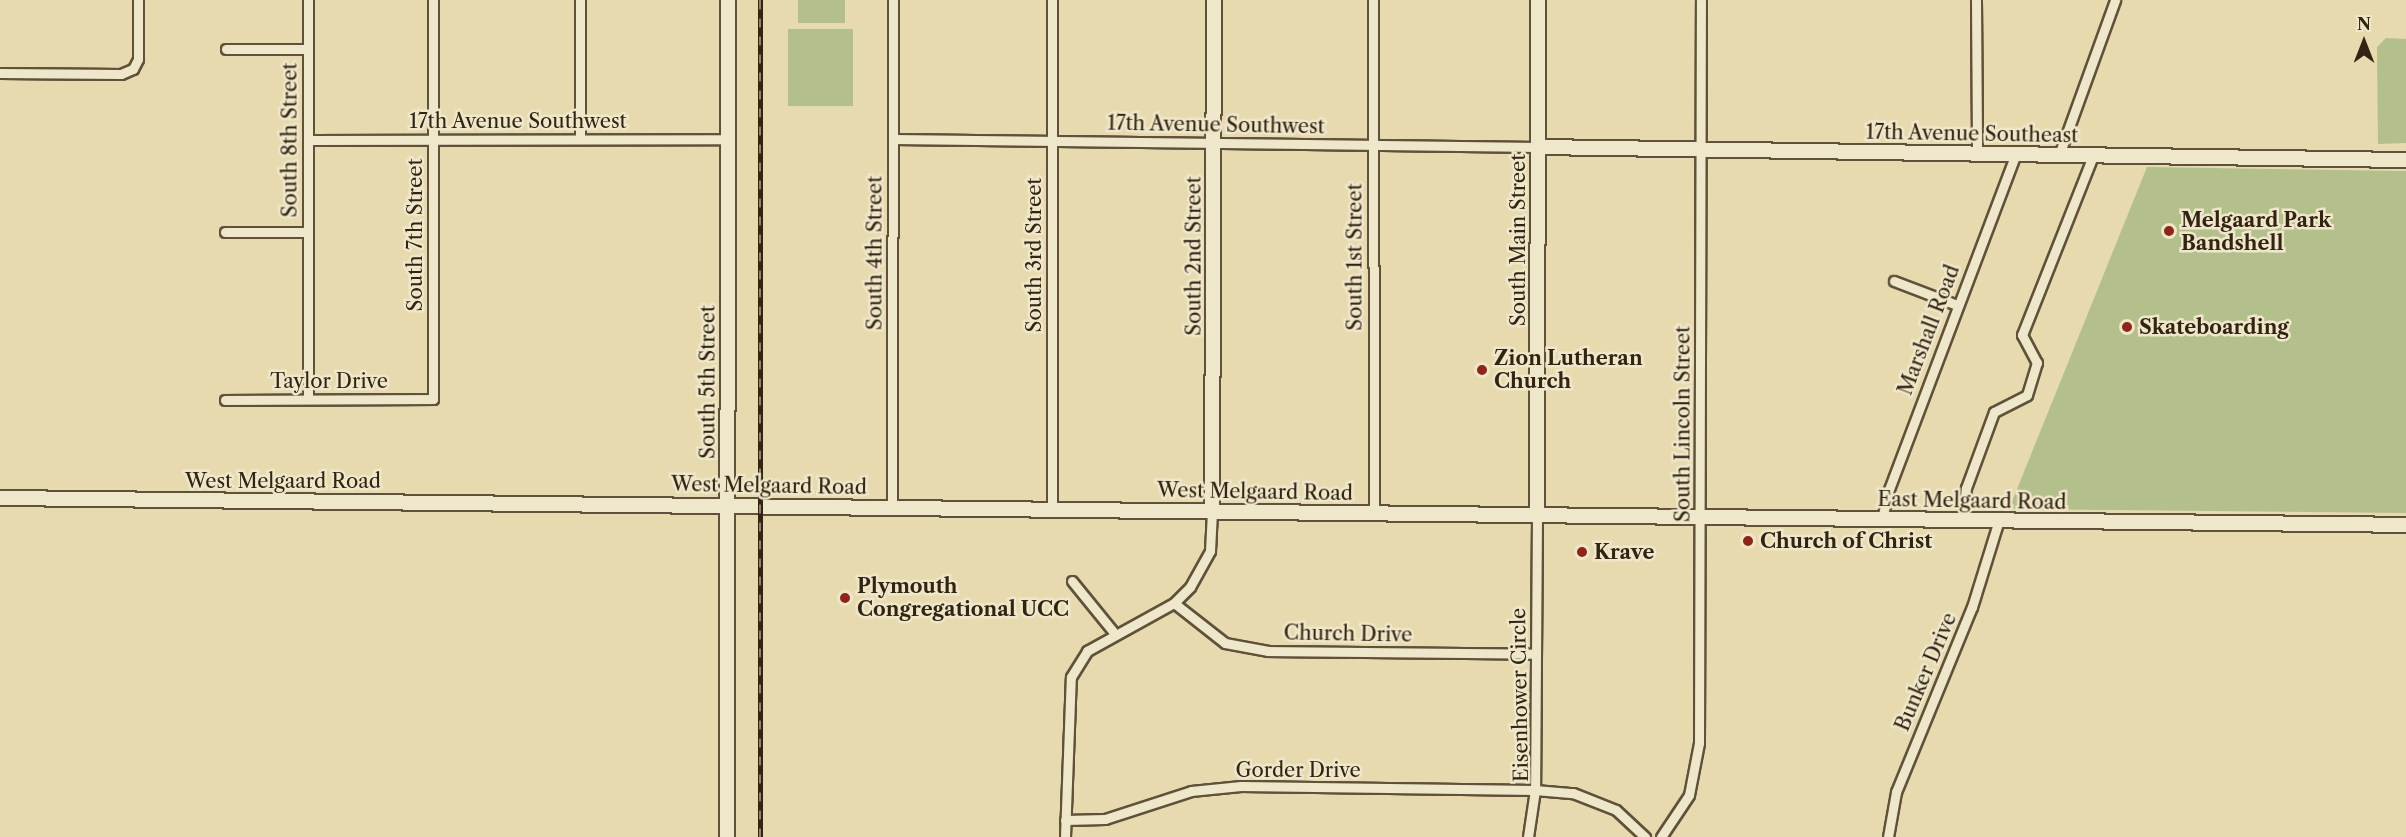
<!DOCTYPE html>
<html>
<head>
<meta charset="utf-8">
<style>
	body { margin:0 }
	#map { position:relative; width:2406px; height:837px; overflow:hidden; background:#e7daae; font-family:"Libre Caslon Text",serif }
	div>[style] { position:absolute }
	[style*='--x'] { left:calc(var(--x)*1px); top:calc(var(--y)*1px); width:calc(var(--w)*1px); rotate:calc(var(--a)*1deg) }
	.green>* { inset:0; background:#b3c08c; transform-origin:0 0 }
	.roads { filter:drop-shadow(2px 0 #5f513a) drop-shadow(-2px 0 #5f513a) drop-shadow(0 2px #5f513a) drop-shadow(0 -2px #5f513a) }
	.street>* { height:9px; margin:-4.5px; padding:0 4.5px; transform-origin:4.5px; border-radius:4.5px; background:#efe7ca }
	.secondary>* { height:14px; margin:-7px; padding:0 7px; transform-origin:7px; border-radius:7px; background:#efe7ca }
	.rail>* { height:5px; margin-top:-2.5px; transform-origin:0; background:repeating-linear-gradient(90deg,#efe7ca 0 9px,#322313 0 18px); box-sizing:border-box; border-block:2px solid #322313 }
	.dots>* { width:16px; height:16px; translate:-50% -50%; box-sizing:border-box; border:3px solid #efe7ca; border-radius:50% }
	span { translate:-50% -50%; white-space:nowrap; text-align:center; line-height:1.15; -webkit-text-stroke:5px #efe7ca; paint-order:stroke }
	.street-label { font-size:20px; color:#322313 }
	.poi-label { font-size:20px; color:#322313; font-weight:700 }
	.left { translate:0 -50%; text-align:left }
	.north { position:absolute; left:2334px; top:12px; width:60px; height:60px; -webkit-text-stroke:4px #efe7ca; paint-order:stroke; rotate:0deg; font-size:16px; font-weight:700; line-height:24px; text-align:center; color:#322313 }
	.north::after { content:''; display:block; margin:auto; width:21px; height:27px; background:#322313; clip-path:polygon(50% 0,100% 100%,50% 72%,0 100%) }
</style>
</head>
<body>
<div id="map">
	<div class="green">
		<i style="left:798px;top:0;width:47px;height:23px"></i>
		<i style="left:788px;top:29px;width:65px;height:77px"></i>
		<i style="clip-path:polygon(2386px 38px,2406px 39px,2406px 143px,2378px 144px,2377px 47px)"></i>
		<i style="clip-path:polygon(2147px 167px,2406px 171px,2406px 513px,2009px 509px)"></i>
	</div>
	<div class="roads">
		<div class="street">
			<i style="--x:308;--y:0;--w:399;--a:90"></i>
			<i style="--x:580;--y:0;--w:139;--a:90"></i>
			<i style="--x:1373;--y:0;--w:514;--a:89.89"></i>
			<i style="--x:1976;--y:0;--w:154;--a:89.6"></i>
			<i style="--x:226;--y:49;--w:82;--a:0"></i>
			<i style="--x:0;--y:73;--w:121;--a:0.5"></i>
			<i style="--x:121;--y:74;--w:13;--a:-23"></i>
			<i style="--x:133;--y:69;--w:11;--a:-63"></i>
			<i style="--x:138;--y:59;--w:59;--a:-90"></i>
			<i style="--x:894;--y:139;--w:644;--a:0.71"></i>
			<i style="--x:308;--y:140;--w:420;--a:-0.1"></i>
			<i style="--x:2059;--y:155;--w:165;--a:-70.1"></i>
			<i style="--x:225;--y:232;--w:83;--a:0"></i>
			<i style="--x:1894;--y:281;--w:67;--a:20.9"></i>
			<i style="--x:225;--y:400;--w:208;--a:-0.3"></i>
			<i style="--x:433;--y:399;--w:399;--a:-90"></i>
			<i style="--x:892;--y:507;--w:507;--a:-89.89"></i>
			<i style="--x:1052;--y:509;--w:509;--a:-90"></i>
			<i style="--x:1537;--y:516;--w:274;--a:90.4"></i>
			<i style="--x:1535;--y:790;--w:38;--a:5"></i>
			<i style="--x:1573;--y:793;--w:46;--a:21.6"></i>
			<i style="--x:1616;--y:810;--w:40;--a:43"></i>
			<i style="--x:1882;--y:519;--w:28;--a:-77"></i>
			<i style="--x:1888;--y:492;--w:361;--a:-69.3"></i>
			<i style="--x:1963;--y:520;--w:32;--a:-85"></i>
			<i style="--x:1966;--y:488;--w:81;--a:-69.8"></i>
			<i style="--x:1994;--y:412;--w:37;--a:-27"></i>
			<i style="--x:2027;--y:395;--w:34;--a:-73"></i>
			<i style="--x:2037;--y:363;--w:32;--a:-118"></i>
			<i style="--x:2022;--y:335;--w:193;--a:-68.4"></i>
			<i style="--x:1072;--y:581;--w:68;--a:50.9"></i>
			<i style="--x:1174;--y:603;--w:65;--a:38.1"></i>
			<i style="--x:1225;--y:643;--w:44;--a:10.5"></i>
			<i style="--x:1268;--y:651;--w:268;--a:0.6"></i>
			<i style="--x:1065;--y:820;--w:40;--a:-1.4"></i>
			<i style="--x:1105;--y:819;--w:90;--a:-18"></i>
			<i style="--x:1191;--y:791;--w:50;--a:-5.7"></i>
			<i style="--x:1241;--y:786;--w:294;--a:0.8"></i>
			<i style="--x:1535;--y:790;--w:48;--a:98.5"></i>
			<i style="--x:1065;--y:837;--w:160;--a:-87.9"></i>
			<i style="--x:1071;--y:677;--w:31;--a:-58"></i>
			<i style="--x:1087;--y:651;--w:99;--a:-28.9"></i>
			<i style="--x:1174;--y:603;--w:23;--a:-45"></i>
			<i style="--x:1190;--y:587;--w:41;--a:-60.9"></i>
			<i style="--x:1210;--y:551;--w:40;--a:-87.1"></i>
			<i style="--x:1661;--y:837;--w:50;--a:-56.3"></i>
			<i style="--x:1689;--y:795;--w:53;--a:-79.1"></i>
			<i style="--x:1699;--y:743;--w:743;--a:-89.85"></i>
			<i style="--x:1888;--y:837;--w:46;--a:-79.9"></i>
			<i style="--x:1896;--y:792;--w:200;--a:-67.7"></i>
			<i style="--x:1972;--y:607;--w:91;--a:-72.8"></i>
		</div>
		<div class="secondary">
			<i style="--x:1538;--y:147;--w:868;--a:0.86"></i>
			<i style="--x:0;--y:498;--w:2406;--a:0.64"></i>
			<i style="--x:1212;--y:511;--w:511;--a:-89.78"></i>
			<i style="--x:1537;--y:516;--w:516;--a:-89.89"></i>
			<i style="--x:727;--y:837;--w:837;--a:-89.93"></i>
		</div>
	</div>
	<div class="rail">
		<i style="--x:760;--y:0;--w:837;--a:90"></i>
	</div>
	<div class="dots">
		<i style="left:2169px;top:231px;background:#8f2418"></i>
		<i style="left:2127px;top:327px;background:#8f2418"></i>
		<i style="left:1482px;top:370px;background:#8f2418"></i>
		<i style="left:1748px;top:541px;background:#8f2418"></i>
		<i style="left:1582px;top:552px;background:#8f2418"></i>
		<i style="left:845px;top:598px;background:#8f2418"></i>
	</div>
	<div class="street-label">
		<span style="left:518px;top:121px">17th Avenue Southwest</span>
		<span style="left:1216px;top:125px;rotate:1deg">17th Avenue Southwest</span>
		<span style="left:1972px;top:134px;rotate:1deg">17th Avenue Southeast</span>
		<span style="left:290px;top:140px;rotate:-90deg">South 8th Street</span>
		<span style="left:415px;top:235px;rotate:-90deg">South 7th Street</span>
		<span style="left:1518px;top:240px;rotate:-90deg">South Main Street</span>
		<span style="left:875px;top:253px;rotate:-90deg">South 4th Street</span>
		<span style="left:1034px;top:255px;rotate:-90deg">South 3rd Street</span>
		<span style="left:1194px;top:256px;rotate:-90deg">South 2nd Street</span>
		<span style="left:1355px;top:257px;rotate:-90deg">South 1st Street</span>
		<span style="left:1929px;top:330px;rotate:-69deg">Marshall Road</span>
		<span style="left:329px;top:381px">Taylor Drive</span>
		<span style="left:708px;top:382px;rotate:-90deg">South 5th Street</span>
		<span style="left:1683px;top:424px;rotate:-90deg">South Lincoln Street</span>
		<span style="left:283px;top:481px">West Melgaard Road</span>
		<span style="left:769px;top:486px;rotate:1deg">West Melgaard Road</span>
		<span style="left:1255px;top:492px;rotate:1deg">West Melgaard Road</span>
		<span style="left:1972px;top:501px;rotate:1deg">East Melgaard Road</span>
		<span style="left:1348px;top:634px;rotate:1deg">Church Drive</span>
		<span style="left:1926px;top:672px;rotate:-67deg">Bunker Drive</span>
		<span style="left:1520px;top:695px;rotate:-91deg">Eisenhower Circle</span>
		<span style="left:1298px;top:770px">Gorder Drive</span>
	</div>
	<div class="poi-label">
		<span class="left" style="left:2181px;top:232px">Melgaard Park<br>Bandshell</span>
		<span class="left" style="left:2139px;top:327px">Skateboarding</span>
		<span class="left" style="left:1494px;top:370px">Zion Lutheran<br>Church</span>
		<span class="left" style="left:1760px;top:541px">Church of Christ</span>
		<span class="left" style="left:1594px;top:552px">Krave</span>
		<span class="left" style="left:857px;top:598px">Plymouth<br>Congregational UCC</span>
	</div>
	<div class="north">N</div>
</div>
</body>
</html>
